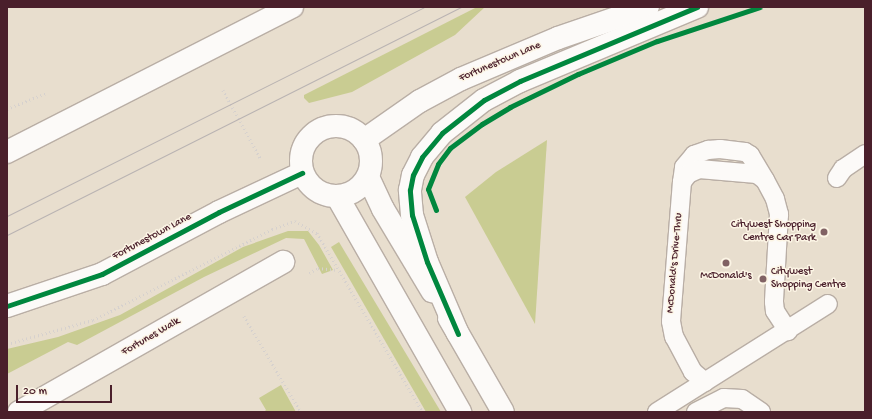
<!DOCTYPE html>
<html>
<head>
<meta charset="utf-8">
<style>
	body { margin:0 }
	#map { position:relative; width:872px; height:419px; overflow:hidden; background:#e8dece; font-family:"Gochi Hand",sans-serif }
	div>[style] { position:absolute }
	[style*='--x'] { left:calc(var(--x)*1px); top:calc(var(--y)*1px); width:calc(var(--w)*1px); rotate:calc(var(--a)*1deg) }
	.green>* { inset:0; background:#c9cc92 }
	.path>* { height:2.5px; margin-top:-1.25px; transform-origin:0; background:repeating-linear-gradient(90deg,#d6d1ce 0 1px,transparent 0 4px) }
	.roads { filter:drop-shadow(1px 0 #b9aea5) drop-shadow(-1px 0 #b9aea5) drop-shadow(0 1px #b9aea5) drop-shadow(0 -1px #b9aea5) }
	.service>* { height:18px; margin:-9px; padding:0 9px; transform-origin:9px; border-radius:9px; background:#fcfaf8 }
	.minor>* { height:22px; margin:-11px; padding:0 11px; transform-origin:11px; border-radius:11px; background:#fcfaf8 }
	.tertiary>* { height:22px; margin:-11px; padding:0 11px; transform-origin:11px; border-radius:11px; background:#fcfaf8 }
	.tertiary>.ring { margin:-11px; padding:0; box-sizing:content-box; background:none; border:22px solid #fcfaf8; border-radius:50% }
	.tram>* { height:1px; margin:-0.5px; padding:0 0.5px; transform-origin:0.5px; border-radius:0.5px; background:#b9b3b2 }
	.cycleway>* { height:5px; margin:-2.5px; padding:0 2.5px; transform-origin:2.5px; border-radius:2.5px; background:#00873e }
	.dots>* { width:11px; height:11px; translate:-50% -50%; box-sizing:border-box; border:2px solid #fcf5e5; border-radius:50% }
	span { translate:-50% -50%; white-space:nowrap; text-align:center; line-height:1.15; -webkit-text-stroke:3px #fcf5e5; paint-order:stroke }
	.street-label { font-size:11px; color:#4a1f2b }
	.poi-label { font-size:11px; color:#4a1f2b }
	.right { translate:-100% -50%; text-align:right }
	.left { translate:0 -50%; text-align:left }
	.frame { position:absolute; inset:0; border:8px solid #4a1f2b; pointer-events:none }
	.scale { position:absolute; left:16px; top:385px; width:96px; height:18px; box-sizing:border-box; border:2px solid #4a1f2b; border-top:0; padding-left:5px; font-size:12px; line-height:14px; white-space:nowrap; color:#4a1f2b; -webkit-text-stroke:3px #fcf5e5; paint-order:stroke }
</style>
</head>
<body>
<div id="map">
	<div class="green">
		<i style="clip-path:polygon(477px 7px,485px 7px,455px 35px,352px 92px,309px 103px,304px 98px,304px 95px)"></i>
		<i style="clip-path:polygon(547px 140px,535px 324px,465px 197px,496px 172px)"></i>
		<i style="clip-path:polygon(288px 231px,308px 231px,319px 245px,333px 270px,322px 274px,304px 239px,286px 238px,204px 277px,77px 345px,68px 342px,7px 374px,7px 349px,58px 337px,120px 315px,243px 247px)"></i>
		<i style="clip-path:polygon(339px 242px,441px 412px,426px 412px,331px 247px)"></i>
		<i style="clip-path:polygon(281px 385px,296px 412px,264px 412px,266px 410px,259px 398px)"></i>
	</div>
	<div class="path">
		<i style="--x:223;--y:90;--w:79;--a:61.2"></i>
		<i style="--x:7;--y:109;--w:42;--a:-22.3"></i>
		<i style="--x:309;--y:273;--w:10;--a:-29"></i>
		<i style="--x:318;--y:268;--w:20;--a:6"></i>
		<i style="--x:244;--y:316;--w:112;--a:59.3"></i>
		<i style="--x:7;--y:344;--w:89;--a:-15.6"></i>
		<i style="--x:93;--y:320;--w:201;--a:-26.9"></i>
		<i style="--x:272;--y:229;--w:24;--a:-19"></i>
		<i style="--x:295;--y:221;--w:25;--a:29"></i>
		<i style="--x:317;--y:233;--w:208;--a:59.4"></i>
	</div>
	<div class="roads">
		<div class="service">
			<i style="--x:837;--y:178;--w:11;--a:-56"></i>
			<i style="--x:843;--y:169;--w:27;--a:-34"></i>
			<i style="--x:682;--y:182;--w:15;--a:-82"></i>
			<i style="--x:684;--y:167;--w:16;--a:-50"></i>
			<i style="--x:694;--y:155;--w:15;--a:-20"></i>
			<i style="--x:708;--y:150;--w:12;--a:-5"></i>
			<i style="--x:720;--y:149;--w:25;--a:7"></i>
			<i style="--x:745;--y:152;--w:6;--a:31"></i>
			<i style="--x:750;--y:155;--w:29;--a:59"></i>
			<i style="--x:705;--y:382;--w:16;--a:-140"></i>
			<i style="--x:693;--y:372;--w:40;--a:-118"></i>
			<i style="--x:674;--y:337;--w:16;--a:-101"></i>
			<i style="--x:671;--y:321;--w:139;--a:-85.5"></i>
			<i style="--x:682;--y:182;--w:10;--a:-53"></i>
			<i style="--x:688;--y:174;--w:12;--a:-24"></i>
			<i style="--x:699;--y:169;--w:58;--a:4.9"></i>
			<i style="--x:757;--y:174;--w:10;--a:37"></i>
			<i style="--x:765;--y:180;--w:21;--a:62"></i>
			<i style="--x:775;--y:199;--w:16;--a:75"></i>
			<i style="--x:779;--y:214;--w:88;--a:93.3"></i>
			<i style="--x:774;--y:302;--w:9;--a:84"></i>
			<i style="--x:775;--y:311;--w:24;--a:57"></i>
			<i style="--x:657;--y:412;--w:202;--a:-32.3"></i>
			<i style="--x:696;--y:412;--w:31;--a:-27"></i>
			<i style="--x:724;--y:398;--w:18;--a:3"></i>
			<i style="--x:742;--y:399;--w:23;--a:34"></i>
		</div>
		<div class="minor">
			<i style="--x:7;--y:152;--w:320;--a:-27"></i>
			<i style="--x:368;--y:177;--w:35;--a:65"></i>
			<i style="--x:383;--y:209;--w:96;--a:59.1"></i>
			<i style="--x:337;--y:196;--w:249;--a:60.3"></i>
			<i style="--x:449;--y:318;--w:108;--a:60.1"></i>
			<i style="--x:19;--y:412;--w:304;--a:-29.6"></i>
		</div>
		<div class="tertiary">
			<i class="ring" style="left:301px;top:126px;width:48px;height:48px"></i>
			<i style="--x:364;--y:140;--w:68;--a:-34.9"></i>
			<i style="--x:420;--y:101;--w:47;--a:-28.2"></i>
			<i style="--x:461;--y:79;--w:105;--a:-22.9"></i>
			<i style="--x:558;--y:38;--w:95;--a:-19"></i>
			<i style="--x:7;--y:306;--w:100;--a:-18.6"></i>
			<i style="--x:102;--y:274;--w:132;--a:-27.9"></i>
			<i style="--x:219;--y:212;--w:92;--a:-25.2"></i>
			<i style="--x:458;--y:334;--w:78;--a:-113.3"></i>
			<i style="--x:427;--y:262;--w:49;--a:-107.7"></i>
			<i style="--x:412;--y:215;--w:25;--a:-95"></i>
			<i style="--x:410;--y:190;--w:15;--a:-79"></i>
			<i style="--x:413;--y:175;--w:20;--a:-63"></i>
			<i style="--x:422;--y:157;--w:31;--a:-50"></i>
			<i style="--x:442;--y:133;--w:53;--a:-38.2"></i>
			<i style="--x:484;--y:100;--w:41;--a:-27.8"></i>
			<i style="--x:520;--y:81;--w:192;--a:-22.7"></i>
		</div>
	</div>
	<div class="tram">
		<i style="--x:7;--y:216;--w:466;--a:-26.6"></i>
		<i style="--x:7;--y:235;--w:508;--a:-26.67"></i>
	</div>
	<div class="cycleway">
		<i style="--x:436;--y:210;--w:22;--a:-111"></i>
		<i style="--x:428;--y:189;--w:27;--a:-68"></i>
		<i style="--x:438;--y:164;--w:20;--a:-53"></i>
		<i style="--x:450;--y:148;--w:40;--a:-37"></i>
		<i style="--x:482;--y:124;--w:33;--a:-31"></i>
		<i style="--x:510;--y:107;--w:76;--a:-25.9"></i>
		<i style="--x:578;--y:74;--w:86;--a:-22.7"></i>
		<i style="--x:657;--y:41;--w:108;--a:-18.3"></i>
		<i style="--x:7;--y:306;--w:100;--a:-18.6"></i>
		<i style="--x:102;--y:274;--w:132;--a:-27.9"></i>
		<i style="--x:219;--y:212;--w:92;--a:-25.2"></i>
		<i style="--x:458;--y:334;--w:78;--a:-113.3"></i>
		<i style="--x:427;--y:262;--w:49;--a:-107.7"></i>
		<i style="--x:412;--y:215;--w:25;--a:-95"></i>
		<i style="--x:410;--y:190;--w:15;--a:-79"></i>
		<i style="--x:413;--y:175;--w:20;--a:-63"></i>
		<i style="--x:422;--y:157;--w:31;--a:-50"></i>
		<i style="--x:442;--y:133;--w:53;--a:-38.2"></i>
		<i style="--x:484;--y:100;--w:41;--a:-27.8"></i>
		<i style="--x:520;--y:81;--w:192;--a:-22.7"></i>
	</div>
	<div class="dots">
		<i style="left:824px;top:232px;background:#816264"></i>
		<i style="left:726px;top:263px;background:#816264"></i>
		<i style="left:763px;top:279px;background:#816264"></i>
	</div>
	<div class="street-label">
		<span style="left:500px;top:62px;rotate:-23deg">Fortunestown Lane</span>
		<span style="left:152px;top:237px;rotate:-28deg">Fortunestown Lane</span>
		<span style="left:675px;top:263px;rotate:-85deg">McDonald's Drive-Thru</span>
		<span style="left:151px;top:337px;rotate:-30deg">Fortunes Walk</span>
	</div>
	<div class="poi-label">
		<span class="right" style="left:816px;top:232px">Citywest Shopping<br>Centre Car Park</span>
		<span class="left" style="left:771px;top:279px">Citywest<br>Shopping Centre</span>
		<span style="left:726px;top:276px">McDonald's</span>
	</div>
	<div class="frame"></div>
	<div class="scale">20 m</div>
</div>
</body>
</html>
